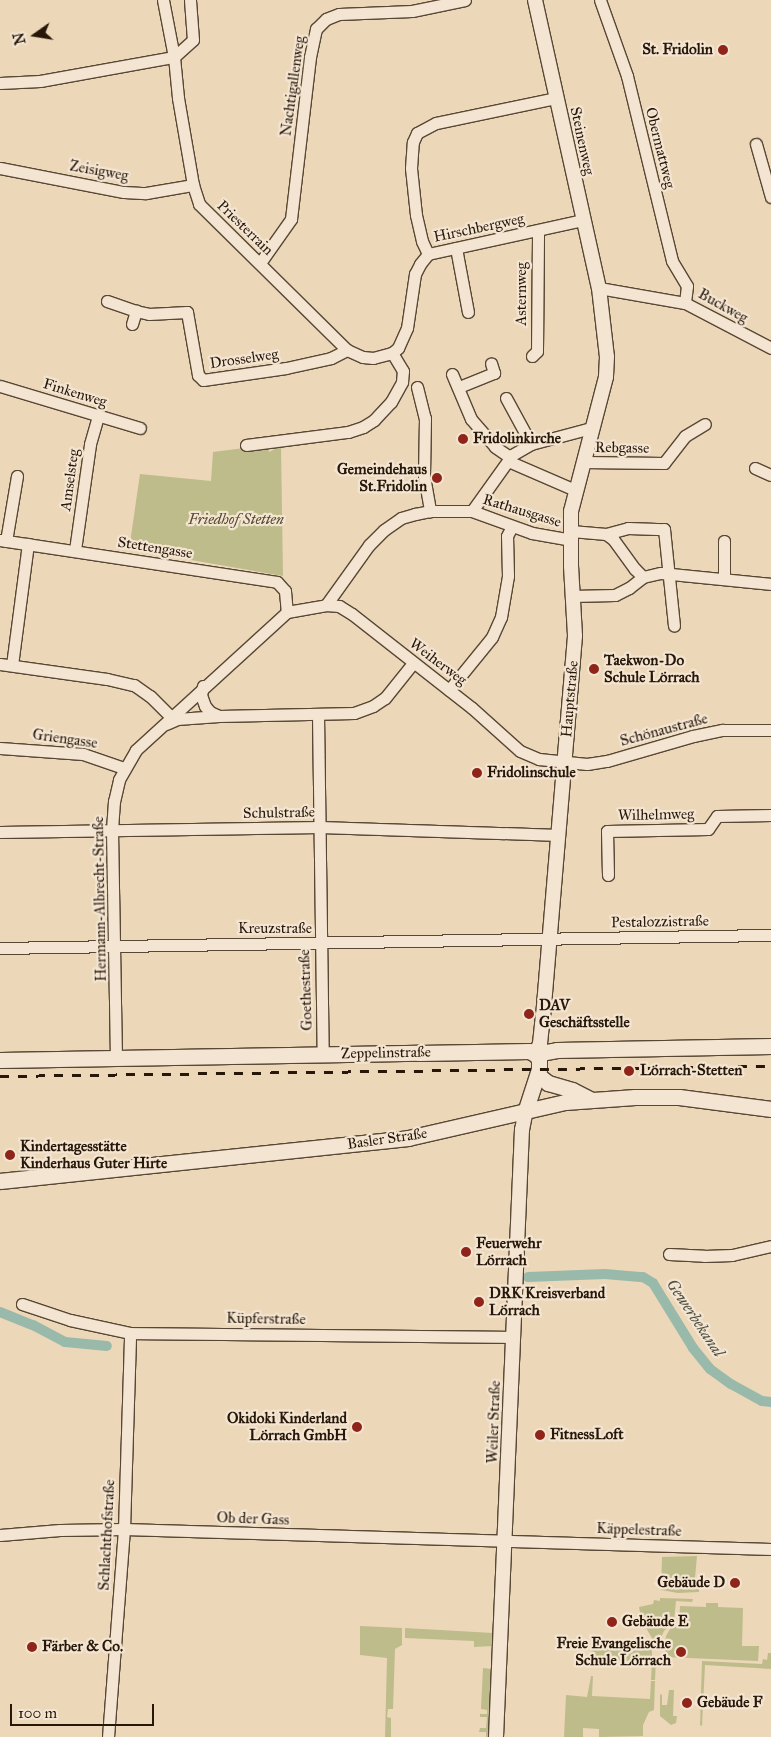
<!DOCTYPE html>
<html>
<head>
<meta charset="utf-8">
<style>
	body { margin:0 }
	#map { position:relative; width:771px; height:1737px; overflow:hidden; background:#ecd7b9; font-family:"IM FELL Great Primer",serif }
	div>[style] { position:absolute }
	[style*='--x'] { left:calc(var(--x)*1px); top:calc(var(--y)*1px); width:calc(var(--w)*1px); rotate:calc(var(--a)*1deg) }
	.green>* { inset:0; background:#bebc8b }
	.canal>* { height:10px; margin:-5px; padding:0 5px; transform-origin:5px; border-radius:5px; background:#99baab }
	.roads { filter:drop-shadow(1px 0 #584734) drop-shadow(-1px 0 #584734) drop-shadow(0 1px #584734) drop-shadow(0 -1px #584734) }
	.minor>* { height:11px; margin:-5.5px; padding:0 5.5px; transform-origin:5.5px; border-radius:5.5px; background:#f3e5d2 }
	.tertiary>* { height:14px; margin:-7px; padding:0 7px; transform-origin:7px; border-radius:7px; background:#f3e5d2 }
	.secondary>* { height:15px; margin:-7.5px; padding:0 7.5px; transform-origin:7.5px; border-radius:7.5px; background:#f3e5d2 }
	.rail>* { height:3px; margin-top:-1.5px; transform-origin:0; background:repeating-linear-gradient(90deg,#271708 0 9px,transparent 0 18px) }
	.dots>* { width:14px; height:14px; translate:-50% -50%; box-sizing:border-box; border:2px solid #f3e5d2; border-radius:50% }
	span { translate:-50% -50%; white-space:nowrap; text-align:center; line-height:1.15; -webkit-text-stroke:4.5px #f3e5d2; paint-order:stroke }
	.poi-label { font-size:15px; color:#271708; font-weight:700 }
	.right { translate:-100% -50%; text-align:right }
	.left { translate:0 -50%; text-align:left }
	.street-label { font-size:15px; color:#271708 }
	.park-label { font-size:15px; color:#54492f; font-style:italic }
	.water-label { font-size:16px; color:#4f5041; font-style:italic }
	.north { position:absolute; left:10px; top:10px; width:50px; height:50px; -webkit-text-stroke:4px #f3e5d2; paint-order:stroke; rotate:257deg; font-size:14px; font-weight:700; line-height:20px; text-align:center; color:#271708 }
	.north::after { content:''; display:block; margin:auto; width:18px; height:22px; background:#271708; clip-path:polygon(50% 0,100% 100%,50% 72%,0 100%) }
	.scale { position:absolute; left:10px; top:1704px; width:144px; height:22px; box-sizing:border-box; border:2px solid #271708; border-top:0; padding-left:6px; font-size:15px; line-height:18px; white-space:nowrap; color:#271708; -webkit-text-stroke:4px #f3e5d2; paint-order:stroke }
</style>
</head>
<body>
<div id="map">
	<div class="green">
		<i style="clip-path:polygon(267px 445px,269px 452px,281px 446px,283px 576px,174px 557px,171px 550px,130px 543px,140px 474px,211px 481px,213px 452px)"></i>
		<i style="clip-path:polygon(697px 1556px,695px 1578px,699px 1579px,699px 1592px,678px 1593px,661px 1590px,662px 1557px)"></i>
		<i style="clip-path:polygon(660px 1598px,693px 1599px,692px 1602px,676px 1601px,674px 1621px,664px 1631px,657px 1645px,648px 1646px,653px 1640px,645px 1626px,648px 1621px,641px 1618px,639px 1607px,653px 1604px,654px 1600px,660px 1601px)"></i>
		<i style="clip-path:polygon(706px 1603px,718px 1603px,718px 1607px,743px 1608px,742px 1646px,759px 1646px,758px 1661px,665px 1657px,666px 1636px,670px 1629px,679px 1625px,680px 1606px,706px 1607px)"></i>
		<i style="clip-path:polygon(360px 1626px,402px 1628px,402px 1645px,395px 1649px,393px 1709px,388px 1709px,387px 1717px,391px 1718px,391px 1737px,385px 1737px,387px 1658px,360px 1655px)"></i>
		<i style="clip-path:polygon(405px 1628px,493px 1633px,493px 1646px,474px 1647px,474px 1641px,405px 1638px)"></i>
		<i style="clip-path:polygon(592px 1645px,625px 1648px,624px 1652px,652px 1648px,652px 1657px,656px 1657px,655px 1680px,651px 1680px,652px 1662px,591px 1659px)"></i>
		<i style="clip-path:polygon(768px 1653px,771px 1653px,771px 1669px,705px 1665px,702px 1726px,700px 1725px,702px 1661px,762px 1664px,763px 1659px,767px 1660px)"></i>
		<i style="clip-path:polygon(483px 1668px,491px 1669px,492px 1672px,489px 1737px,486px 1737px,486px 1732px,479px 1732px,480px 1728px,486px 1728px,487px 1717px,480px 1717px,480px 1714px,487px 1714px,487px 1710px,481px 1709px)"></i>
		<i style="clip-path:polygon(591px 1676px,593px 1676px,592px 1696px,650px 1699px,651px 1681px,655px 1681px,654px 1710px,649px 1712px,643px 1725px,643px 1736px,599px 1737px,599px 1729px,583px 1728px,583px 1737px,564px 1737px,566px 1695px,587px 1697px)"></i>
		<i style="clip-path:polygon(669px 1690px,674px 1690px,673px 1716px,677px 1716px,676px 1723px,671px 1725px,660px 1716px,660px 1694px,662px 1695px,662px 1705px,667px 1705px)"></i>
	</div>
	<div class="canal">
		<i style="--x:528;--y:1277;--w:77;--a:-2.2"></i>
		<i style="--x:605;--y:1274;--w:38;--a:5"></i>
		<i style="--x:643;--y:1277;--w:12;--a:31"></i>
		<i style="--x:653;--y:1283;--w:76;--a:58.4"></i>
		<i style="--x:693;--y:1348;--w:27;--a:51"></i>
		<i style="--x:710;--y:1369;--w:26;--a:36"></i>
		<i style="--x:731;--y:1384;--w:35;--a:29"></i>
		<i style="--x:762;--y:1401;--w:9;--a:6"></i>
		<i style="--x:0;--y:1312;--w:35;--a:22"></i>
		<i style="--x:33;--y:1325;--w:36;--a:28"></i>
		<i style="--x:65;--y:1342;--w:42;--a:5.4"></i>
	</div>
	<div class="roads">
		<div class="minor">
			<i style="--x:163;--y:0;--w:58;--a:79.1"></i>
			<i style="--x:174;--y:57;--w:41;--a:84.4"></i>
			<i style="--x:178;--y:98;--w:88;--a:80.2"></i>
			<i style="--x:193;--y:185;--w:20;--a:72"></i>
			<i style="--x:199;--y:204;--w:208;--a:44.6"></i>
			<i style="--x:347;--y:350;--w:17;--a:24"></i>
			<i style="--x:363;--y:357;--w:10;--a:6"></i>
			<i style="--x:373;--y:358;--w:20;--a:-15"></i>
			<i style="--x:392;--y:353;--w:8;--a:-40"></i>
			<i style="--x:398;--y:348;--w:22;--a:-66"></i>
			<i style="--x:407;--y:328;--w:55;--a:-81.6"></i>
			<i style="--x:415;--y:274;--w:11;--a:-63"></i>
			<i style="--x:420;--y:264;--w:13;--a:-51"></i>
			<i style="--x:428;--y:254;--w:159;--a:-12.4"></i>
			<i style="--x:600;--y:0;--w:81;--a:70.4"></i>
			<i style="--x:627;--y:76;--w:190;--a:76.3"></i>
			<i style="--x:672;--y:261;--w:29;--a:59"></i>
			<i style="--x:687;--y:286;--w:17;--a:97"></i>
			<i style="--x:0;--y:83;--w:40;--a:-2.9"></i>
			<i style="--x:40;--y:81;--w:136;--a:-10.2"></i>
			<i style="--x:174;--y:57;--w:25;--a:-42"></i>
			<i style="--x:193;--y:40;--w:40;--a:-94.3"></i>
			<i style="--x:756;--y:144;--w:55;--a:74.2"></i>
			<i style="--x:0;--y:168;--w:126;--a:11"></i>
			<i style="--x:124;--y:192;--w:22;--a:3"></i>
			<i style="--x:146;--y:193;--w:48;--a:-9.7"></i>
			<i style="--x:456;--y:248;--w:65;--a:79.4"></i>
			<i style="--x:428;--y:254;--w:14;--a:-115"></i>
			<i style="--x:422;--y:241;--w:27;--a:-103"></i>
			<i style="--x:416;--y:215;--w:47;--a:-96.1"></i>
			<i style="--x:411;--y:168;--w:26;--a:-86"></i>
			<i style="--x:413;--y:142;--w:10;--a:-66"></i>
			<i style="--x:417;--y:133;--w:21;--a:-28"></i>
			<i style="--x:436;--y:123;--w:123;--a:-11.8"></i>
			<i style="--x:260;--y:263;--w:54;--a:-54.8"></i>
			<i style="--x:291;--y:219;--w:163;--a:-83.3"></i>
			<i style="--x:310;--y:57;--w:29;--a:-78"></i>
			<i style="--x:316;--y:29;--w:14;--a:-45"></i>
			<i style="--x:326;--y:19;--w:14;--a:-21"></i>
			<i style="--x:339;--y:14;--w:73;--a:-2.4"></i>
			<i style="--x:412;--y:11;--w:54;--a:-11.7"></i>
			<i style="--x:599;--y:288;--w:87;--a:9.9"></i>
			<i style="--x:685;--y:303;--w:97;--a:27.6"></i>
			<i style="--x:107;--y:301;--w:31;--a:19"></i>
			<i style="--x:132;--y:324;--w:14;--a:-73"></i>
			<i style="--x:136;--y:311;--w:13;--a:13"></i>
			<i style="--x:149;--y:314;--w:38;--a:-3"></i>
			<i style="--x:187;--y:312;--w:64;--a:80.1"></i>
			<i style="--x:198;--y:375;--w:7;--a:45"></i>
			<i style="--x:203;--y:380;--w:84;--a:-8.2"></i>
			<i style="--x:286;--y:368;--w:46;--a:-12.5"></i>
			<i style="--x:331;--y:358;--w:18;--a:-27"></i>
			<i style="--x:532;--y:356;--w:7;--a:-45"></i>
			<i style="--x:537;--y:351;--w:120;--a:-89.5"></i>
			<i style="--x:452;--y:374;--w:49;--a:67.1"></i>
			<i style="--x:471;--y:419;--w:37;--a:49"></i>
			<i style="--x:495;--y:447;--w:18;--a:34"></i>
			<i style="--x:0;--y:386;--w:146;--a:16.7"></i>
			<i style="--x:417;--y:387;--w:32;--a:76"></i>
			<i style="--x:425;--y:418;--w:58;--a:91"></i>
			<i style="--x:424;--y:476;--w:36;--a:80"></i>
			<i style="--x:459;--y:387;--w:38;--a:-22"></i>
			<i style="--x:494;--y:373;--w:10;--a:-107"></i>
			<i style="--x:506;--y:398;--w:52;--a:61.5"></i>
			<i style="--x:246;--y:445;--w:103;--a:-7.3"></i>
			<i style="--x:348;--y:432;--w:16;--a:-18"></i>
			<i style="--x:363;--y:427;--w:13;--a:-32"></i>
			<i style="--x:374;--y:420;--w:25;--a:-47"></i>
			<i style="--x:391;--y:402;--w:23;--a:-61"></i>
			<i style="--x:402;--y:382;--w:11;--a:-85"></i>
			<i style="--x:403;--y:371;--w:21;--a:-121"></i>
			<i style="--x:508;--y:461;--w:73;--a:23.4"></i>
			<i style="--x:583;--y:462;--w:81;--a:0.7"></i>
			<i style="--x:664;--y:463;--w:34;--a:-52"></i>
			<i style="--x:685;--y:436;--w:23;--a:-31"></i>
			<i style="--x:755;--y:468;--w:17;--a:24"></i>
			<i style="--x:472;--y:511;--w:69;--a:-54.5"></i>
			<i style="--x:512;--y:455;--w:22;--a:-30"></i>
			<i style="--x:531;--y:444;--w:62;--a:-14.9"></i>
			<i style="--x:571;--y:531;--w:35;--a:5"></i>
			<i style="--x:606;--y:534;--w:9;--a:36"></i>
			<i style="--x:613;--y:539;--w:37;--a:54"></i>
			<i style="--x:635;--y:569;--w:11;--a:45"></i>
			<i style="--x:606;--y:534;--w:23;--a:-15"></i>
			<i style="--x:628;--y:528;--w:36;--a:2"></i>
			<i style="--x:664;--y:529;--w:97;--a:84.1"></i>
			<i style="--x:0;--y:540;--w:280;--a:8.6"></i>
			<i style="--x:277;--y:582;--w:12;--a:48"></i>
			<i style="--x:285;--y:591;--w:21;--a:85"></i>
			<i style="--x:287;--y:612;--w:205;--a:137.6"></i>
			<i style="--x:136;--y:750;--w:34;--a:120"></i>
			<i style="--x:119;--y:780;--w:22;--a:103"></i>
			<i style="--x:114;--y:801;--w:29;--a:94"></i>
			<i style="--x:112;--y:830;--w:229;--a:89"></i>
			<i style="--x:6;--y:541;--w:66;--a:-80.4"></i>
			<i style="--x:75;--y:550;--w:107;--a:-81.9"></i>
			<i style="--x:90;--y:444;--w:29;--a:-74"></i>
			<i style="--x:724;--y:578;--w:37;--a:-90"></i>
			<i style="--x:572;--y:596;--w:43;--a:-1.3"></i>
			<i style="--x:615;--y:595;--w:16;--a:-27"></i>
			<i style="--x:629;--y:588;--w:18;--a:-38"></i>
			<i style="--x:643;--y:577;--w:18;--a:-13"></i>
			<i style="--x:661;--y:573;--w:111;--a:5.7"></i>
			<i style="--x:326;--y:605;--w:74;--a:-54.4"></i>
			<i style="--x:369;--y:545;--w:21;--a:-45"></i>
			<i style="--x:384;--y:530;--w:21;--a:-35"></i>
			<i style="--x:401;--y:518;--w:15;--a:-16"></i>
			<i style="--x:415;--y:514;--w:15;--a:-11"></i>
			<i style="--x:430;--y:511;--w:42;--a:0"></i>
			<i style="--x:472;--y:511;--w:64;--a:20.1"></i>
			<i style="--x:532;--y:533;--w:39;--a:10"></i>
			<i style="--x:287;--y:612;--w:40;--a:-10"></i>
			<i style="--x:326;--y:605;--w:13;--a:4"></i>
			<i style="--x:339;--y:606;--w:15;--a:32"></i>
			<i style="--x:352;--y:614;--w:152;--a:38.1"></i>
			<i style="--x:472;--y:708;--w:64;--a:41.9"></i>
			<i style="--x:520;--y:751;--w:21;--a:23"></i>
			<i style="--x:539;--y:759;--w:48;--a:5.9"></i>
			<i style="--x:587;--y:764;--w:20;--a:-9"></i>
			<i style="--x:607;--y:761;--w:90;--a:-16.2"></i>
			<i style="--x:693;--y:736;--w:30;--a:-12"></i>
			<i style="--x:722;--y:730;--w:49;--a:0"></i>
			<i style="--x:0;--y:664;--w:108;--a:8"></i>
			<i style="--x:107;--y:679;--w:28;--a:13"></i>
			<i style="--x:134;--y:685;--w:19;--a:35"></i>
			<i style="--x:150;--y:696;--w:30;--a:45"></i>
			<i style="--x:12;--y:665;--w:122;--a:-82.5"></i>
			<i style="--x:203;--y:686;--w:9;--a:103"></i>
			<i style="--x:201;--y:695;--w:12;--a:70"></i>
			<i style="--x:205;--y:706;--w:8;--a:50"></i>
			<i style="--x:210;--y:712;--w:10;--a:24"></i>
			<i style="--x:449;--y:690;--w:68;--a:-50.9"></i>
			<i style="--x:492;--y:637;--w:22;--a:-66"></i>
			<i style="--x:501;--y:617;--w:42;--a:-80.3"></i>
			<i style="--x:508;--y:576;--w:40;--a:-91.4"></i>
			<i style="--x:507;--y:536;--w:11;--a:-63"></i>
			<i style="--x:318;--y:715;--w:339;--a:89.2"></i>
			<i style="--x:166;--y:724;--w:12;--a:-24"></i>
			<i style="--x:177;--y:719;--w:42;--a:-4.1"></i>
			<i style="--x:219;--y:716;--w:135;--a:-1.3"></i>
			<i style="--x:354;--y:713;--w:20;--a:-20"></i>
			<i style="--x:373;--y:706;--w:14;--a:-34"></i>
			<i style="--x:385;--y:698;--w:45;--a:-51.3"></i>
			<i style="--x:0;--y:748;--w:83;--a:4.1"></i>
			<i style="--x:83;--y:754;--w:43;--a:18.9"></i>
			<i style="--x:0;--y:832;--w:320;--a:-0.9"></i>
			<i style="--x:320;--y:827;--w:239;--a:1.9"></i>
			<i style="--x:608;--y:875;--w:44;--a:-91.3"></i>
			<i style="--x:607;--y:831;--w:101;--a:-1.1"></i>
			<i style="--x:708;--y:829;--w:16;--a:-55"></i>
			<i style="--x:717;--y:816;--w:54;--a:-1.1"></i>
			<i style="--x:0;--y:948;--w:771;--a:-0.97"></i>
			<i style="--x:669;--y:1254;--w:35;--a:3"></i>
			<i style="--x:704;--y:1256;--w:28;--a:-2"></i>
			<i style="--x:732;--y:1255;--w:40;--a:-13"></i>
			<i style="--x:22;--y:1304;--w:51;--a:18.4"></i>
			<i style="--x:70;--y:1320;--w:61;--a:12.2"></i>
			<i style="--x:130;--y:1333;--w:383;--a:0.6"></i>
			<i style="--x:0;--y:1535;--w:60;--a:-4.8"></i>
			<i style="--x:60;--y:1530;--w:64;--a:-0.9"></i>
			<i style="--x:124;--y:1529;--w:647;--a:1.77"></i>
			<i style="--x:108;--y:1737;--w:209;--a:-85.6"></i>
			<i style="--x:124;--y:1529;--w:196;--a:-88.2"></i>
		</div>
		<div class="tertiary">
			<i style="--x:535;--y:0;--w:295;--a:77.5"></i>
			<i style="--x:599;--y:288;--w:69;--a:83.4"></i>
			<i style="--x:607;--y:357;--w:20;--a:93"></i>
			<i style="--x:606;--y:377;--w:138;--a:104.6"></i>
			<i style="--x:571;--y:511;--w:55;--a:90"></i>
			<i style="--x:571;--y:566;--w:70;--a:86.7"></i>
			<i style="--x:575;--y:636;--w:380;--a:94.8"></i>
			<i style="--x:543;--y:1015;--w:29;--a:96"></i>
			<i style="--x:540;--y:1044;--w:11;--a:117"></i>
			<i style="--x:496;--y:1737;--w:608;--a:-87.55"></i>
			<i style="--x:522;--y:1130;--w:21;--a:-79"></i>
		</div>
		<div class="secondary">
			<i style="--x:0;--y:1060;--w:419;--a:-1"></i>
			<i style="--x:419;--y:1053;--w:110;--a:-1"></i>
			<i style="--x:529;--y:1051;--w:7;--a:27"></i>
			<i style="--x:535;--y:1054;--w:22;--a:-10"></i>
			<i style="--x:557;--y:1050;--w:214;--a:-1.1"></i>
			<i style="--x:538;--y:1075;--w:13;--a:39"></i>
			<i style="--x:548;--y:1083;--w:25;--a:16"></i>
			<i style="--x:572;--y:1090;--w:22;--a:27"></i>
			<i style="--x:526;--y:1109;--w:42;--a:-72"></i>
			<i style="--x:539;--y:1069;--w:10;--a:-90"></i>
			<i style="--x:539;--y:1059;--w:6;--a:-129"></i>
			<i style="--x:0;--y:1181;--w:410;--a:-6"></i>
			<i style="--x:408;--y:1138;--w:161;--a:-12.9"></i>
			<i style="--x:565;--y:1102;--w:70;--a:-4.1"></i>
			<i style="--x:635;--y:1097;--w:44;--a:0"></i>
			<i style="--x:679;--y:1097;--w:93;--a:7.4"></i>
		</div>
	</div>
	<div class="rail">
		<i style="--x:0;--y:1076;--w:771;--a:-0.74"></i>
	</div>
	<div class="dots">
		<i style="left:723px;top:50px;background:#8f2418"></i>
		<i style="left:463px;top:439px;background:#8f2418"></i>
		<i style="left:437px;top:478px;background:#8f2418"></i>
		<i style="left:594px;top:669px;background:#8f2418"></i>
		<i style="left:477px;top:773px;background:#8f2418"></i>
		<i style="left:529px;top:1014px;background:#8f2418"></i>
		<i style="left:629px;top:1071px;background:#8f2418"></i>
		<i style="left:10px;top:1155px;background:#8f2418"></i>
		<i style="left:466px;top:1252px;background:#8f2418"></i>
		<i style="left:479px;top:1302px;background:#8f2418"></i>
		<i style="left:357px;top:1427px;background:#8f2418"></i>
		<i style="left:540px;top:1435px;background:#8f2418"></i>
		<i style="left:735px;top:1583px;background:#8f2418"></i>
		<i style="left:612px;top:1622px;background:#8f2418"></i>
		<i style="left:32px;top:1647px;background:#8f2418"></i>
		<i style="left:681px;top:1652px;background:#8f2418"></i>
		<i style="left:687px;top:1703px;background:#8f2418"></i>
	</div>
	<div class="poi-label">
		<span class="right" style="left:713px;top:50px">St. Fridolin</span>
		<span class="left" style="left:473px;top:439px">Fridolinkirche</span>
		<span class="right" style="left:427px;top:478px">Gemeindehaus<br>St.Fridolin</span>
		<span class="left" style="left:604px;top:669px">Taekwon-Do<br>Schule Lörrach</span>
		<span class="left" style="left:487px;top:773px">Fridolinschule</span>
		<span class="left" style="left:539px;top:1014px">DAV<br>Geschäftsstelle</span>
		<span class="left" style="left:640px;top:1071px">Lörrach-Stetten</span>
		<span class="left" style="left:20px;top:1155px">Kindertagesstätte<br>Kinderhaus Guter Hirte</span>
		<span class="left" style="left:476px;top:1252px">Feuerwehr<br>Lörrach</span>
		<span class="left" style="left:489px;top:1302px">DRK Kreisverband<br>Lörrach</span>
		<span class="right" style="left:347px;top:1427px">Okidoki Kinderland<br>Lörrach GmbH</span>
		<span class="left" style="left:550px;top:1435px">FitnessLoft</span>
		<span class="right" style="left:725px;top:1583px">Gebäude D</span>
		<span class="left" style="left:622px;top:1622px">Gebäude E</span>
		<span class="right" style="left:671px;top:1652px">Freie Evangelische<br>Schule Lörrach</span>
		<span class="left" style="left:42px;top:1647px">Färber &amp; Co.</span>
		<span class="left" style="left:697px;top:1703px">Gebäude F</span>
	</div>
	<div class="street-label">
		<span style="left:293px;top:86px;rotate:-82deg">Nachtigallenweg</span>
		<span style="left:582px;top:141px;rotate:78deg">Steinenweg</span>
		<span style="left:660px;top:148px;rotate:76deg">Obermattweg</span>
		<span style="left:99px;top:171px;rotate:10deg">Zeisigweg</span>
		<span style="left:245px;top:228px;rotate:44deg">Priesterrain</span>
		<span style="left:479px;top:228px;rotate:-12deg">Hirschbergweg</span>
		<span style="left:522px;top:294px;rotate:-90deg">Asternweg</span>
		<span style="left:723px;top:306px;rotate:29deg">Buckweg</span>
		<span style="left:244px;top:359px;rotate:-8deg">Drosselweg</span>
		<span style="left:75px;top:393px;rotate:17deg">Finkenweg</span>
		<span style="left:622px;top:448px;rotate:1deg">Rebgasse</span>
		<span style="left:70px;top:480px;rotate:-82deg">Amselsteg</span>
		<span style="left:522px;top:511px;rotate:17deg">Rathausgasse</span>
		<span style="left:155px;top:548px;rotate:9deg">Stettengasse</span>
		<span style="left:438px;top:662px;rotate:37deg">Weiherweg</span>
		<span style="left:570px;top:699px;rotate:-85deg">Hauptstraße</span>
		<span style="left:664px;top:730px;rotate:-15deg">Schönaustraße</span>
		<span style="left:65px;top:739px;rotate:8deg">Griengasse</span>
		<span style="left:279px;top:813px;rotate:-1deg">Schulstraße</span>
		<span style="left:656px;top:815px;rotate:-1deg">Wilhelmweg</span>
		<span style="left:100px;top:899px;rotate:-91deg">Hermann-Albrecht-Straße</span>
		<span style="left:660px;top:922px;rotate:-1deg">Pestalozzistraße</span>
		<span style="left:275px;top:929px">Kreuzstraße</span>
		<span style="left:306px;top:990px;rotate:-92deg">Goethestraße</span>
		<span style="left:386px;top:1053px;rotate:-1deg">Zeppelinstraße</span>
		<span style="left:387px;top:1139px;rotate:-8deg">Basler Straße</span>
		<span style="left:266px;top:1319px;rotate:1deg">Küpferstraße</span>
		<span style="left:494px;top:1422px;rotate:-88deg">Weiler Straße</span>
		<span style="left:253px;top:1519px;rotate:2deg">Ob der Gass</span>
		<span style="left:639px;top:1530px;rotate:2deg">Käppelestraße</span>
		<span style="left:107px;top:1535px;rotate:-87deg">Schlachthofstraße</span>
	</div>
	<div class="park-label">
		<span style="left:236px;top:520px">Friedhof Stetten</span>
	</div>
	<div class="water-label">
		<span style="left:695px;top:1318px;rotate:56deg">Gewerbekanal</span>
	</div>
	<div class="north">N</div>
	<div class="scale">100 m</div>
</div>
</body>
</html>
